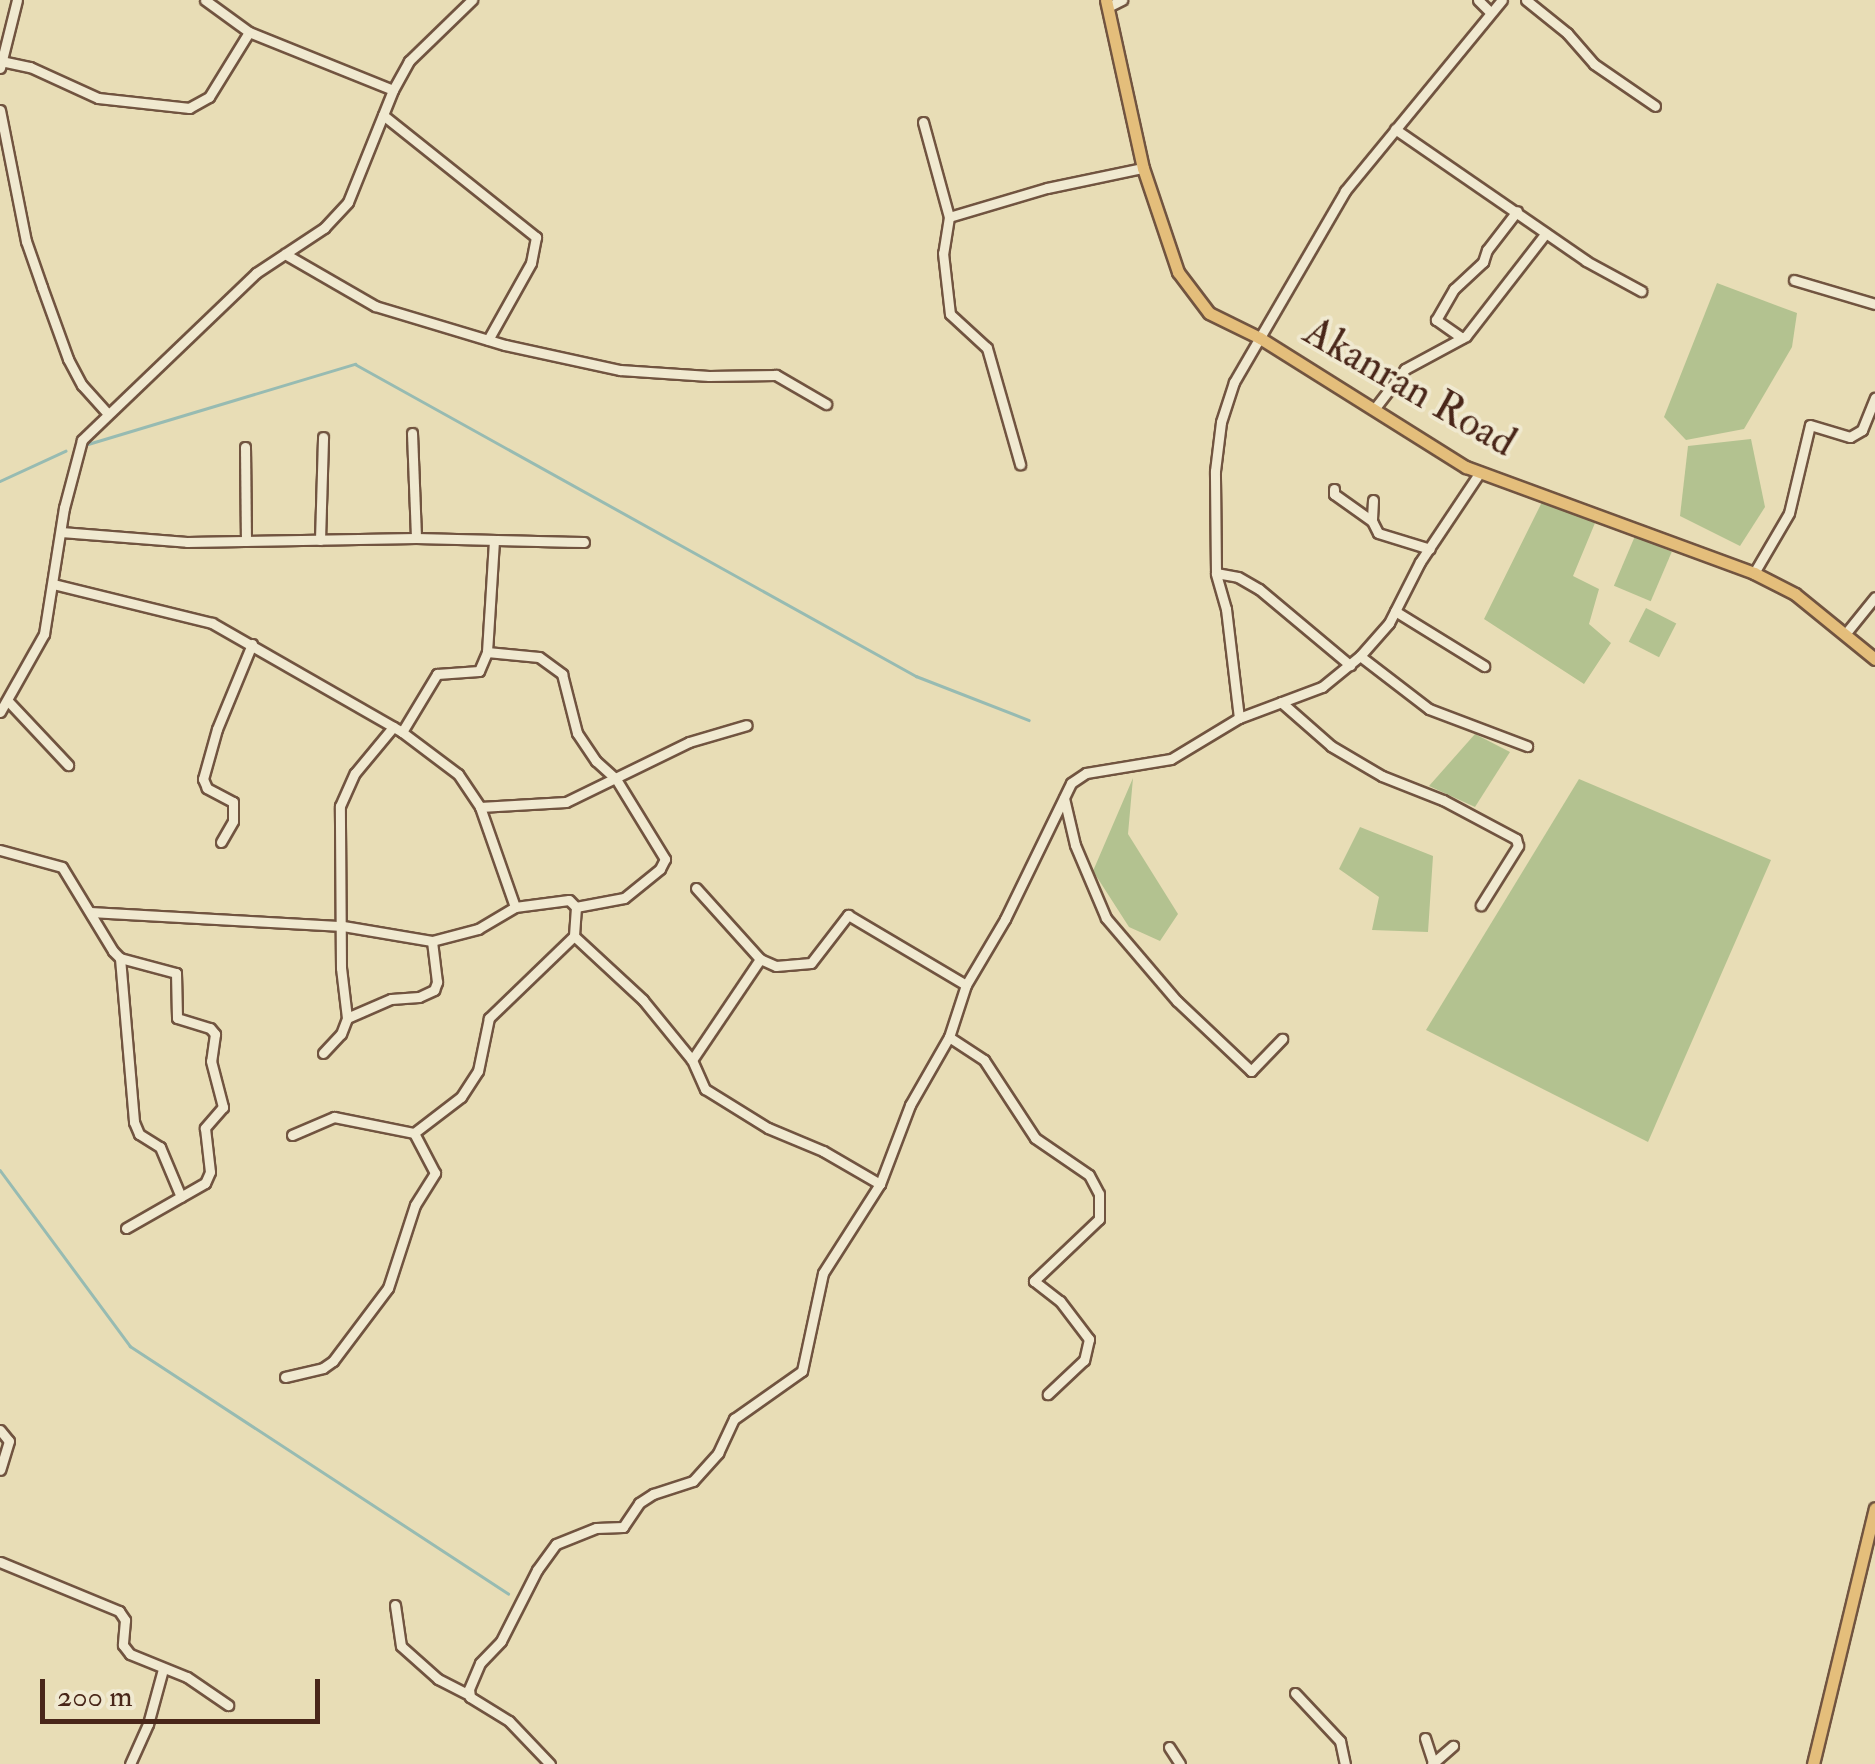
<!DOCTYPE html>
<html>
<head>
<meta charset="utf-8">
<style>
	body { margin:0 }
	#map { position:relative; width:1875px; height:1764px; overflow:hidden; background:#e8ddb6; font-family:"IM FELL Double Pica",serif }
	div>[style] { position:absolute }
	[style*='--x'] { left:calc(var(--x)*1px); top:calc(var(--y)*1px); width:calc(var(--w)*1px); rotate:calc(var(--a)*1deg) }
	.green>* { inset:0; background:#b3c290; transform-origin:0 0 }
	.stream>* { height:2.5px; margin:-1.25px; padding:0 1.25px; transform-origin:1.25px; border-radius:1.25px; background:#97bbb2 }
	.roads { filter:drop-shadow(2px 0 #715440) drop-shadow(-2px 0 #715440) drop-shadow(0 2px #715440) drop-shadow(0 -2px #715440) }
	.minor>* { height:9px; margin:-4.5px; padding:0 4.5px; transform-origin:4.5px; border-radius:4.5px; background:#f0e9d0 }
	.major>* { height:11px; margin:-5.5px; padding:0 5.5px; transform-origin:5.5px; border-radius:5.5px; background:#e4be7b }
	span { translate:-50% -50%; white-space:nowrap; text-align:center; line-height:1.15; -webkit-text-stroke:8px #f0e9d0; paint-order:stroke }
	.street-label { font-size:42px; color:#492619 }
	.scale { position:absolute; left:40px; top:1679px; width:280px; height:45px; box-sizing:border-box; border:5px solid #492619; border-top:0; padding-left:12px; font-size:30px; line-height:35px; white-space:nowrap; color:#492619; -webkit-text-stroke:8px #f0e9d0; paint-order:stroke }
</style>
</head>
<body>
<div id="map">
	<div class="green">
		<i style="clip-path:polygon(1717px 283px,1797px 313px,1792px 347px,1744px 429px,1686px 440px,1664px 417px)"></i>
		<i style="clip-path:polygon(1751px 439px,1765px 507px,1740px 546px,1680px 516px,1688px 446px)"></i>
		<i style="clip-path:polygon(1542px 502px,1595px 523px,1573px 576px,1599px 589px,1589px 624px,1611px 643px,1584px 684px,1484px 619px)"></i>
		<i style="left:1635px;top:536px;width:40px;height:54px;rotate:23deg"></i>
		<i style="left:1646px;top:608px;width:34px;height:38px;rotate:27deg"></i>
		<i style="clip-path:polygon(1475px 734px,1510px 752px,1475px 807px,1429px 786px)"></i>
		<i style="clip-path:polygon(1133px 778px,1128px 834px,1178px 914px,1160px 941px,1129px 927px,1093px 871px)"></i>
		<i style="clip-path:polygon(1579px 779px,1771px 860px,1648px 1142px,1426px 1030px)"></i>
		<i style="clip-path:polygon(1360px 827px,1433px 856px,1428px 932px,1372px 930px,1379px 897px,1339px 869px)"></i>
	</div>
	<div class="stream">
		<i style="--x:88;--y:444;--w:279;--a:-16.7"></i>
		<i style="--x:355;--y:364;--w:642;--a:29.08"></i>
		<i style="--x:916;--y:676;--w:121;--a:21.3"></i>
		<i style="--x:0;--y:481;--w:72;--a:-24.8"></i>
		<i style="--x:0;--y:1170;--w:219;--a:53.5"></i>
		<i style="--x:130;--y:1346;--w:452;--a:33.2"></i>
	</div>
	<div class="roads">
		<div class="minor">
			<i style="--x:205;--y:0;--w:54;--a:36"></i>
			<i style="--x:1478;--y:0;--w:17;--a:45"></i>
			<i style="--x:1526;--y:0;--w:53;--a:38.8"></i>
			<i style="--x:1567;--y:33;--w:41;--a:48.9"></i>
			<i style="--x:1594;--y:64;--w:74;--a:34.5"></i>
			<i style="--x:1108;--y:7;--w:16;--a:-27"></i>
			<i style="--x:1;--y:61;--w:30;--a:12"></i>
			<i style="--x:30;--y:67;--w:75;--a:24.5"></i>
			<i style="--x:98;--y:98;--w:92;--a:6.3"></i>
			<i style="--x:189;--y:108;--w:23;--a:-29"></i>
			<i style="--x:209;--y:97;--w:76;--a:-58.4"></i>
			<i style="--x:249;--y:32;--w:155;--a:21.9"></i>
			<i style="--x:0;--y:68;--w:70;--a:-76"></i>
			<i style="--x:0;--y:110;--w:134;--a:78.8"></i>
			<i style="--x:26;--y:241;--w:49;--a:70.8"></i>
			<i style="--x:42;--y:287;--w:77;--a:70.1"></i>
			<i style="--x:68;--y:359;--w:30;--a:62"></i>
			<i style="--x:82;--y:385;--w:36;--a:48"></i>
			<i style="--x:383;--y:115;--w:196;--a:38.6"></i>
			<i style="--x:536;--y:237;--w:26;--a:101"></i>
			<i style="--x:531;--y:263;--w:88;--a:119.2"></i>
			<i style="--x:923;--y:122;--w:98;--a:74.7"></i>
			<i style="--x:949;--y:217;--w:36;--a:99"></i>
			<i style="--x:943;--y:253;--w:61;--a:83.5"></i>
			<i style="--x:950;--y:314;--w:50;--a:42.6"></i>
			<i style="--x:987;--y:348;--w:121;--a:74.1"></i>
			<i style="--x:1395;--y:129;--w:232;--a:34.6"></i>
			<i style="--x:1586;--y:261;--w:63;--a:28.6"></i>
			<i style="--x:949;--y:217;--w:102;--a:-16.5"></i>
			<i style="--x:1047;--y:188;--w:98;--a:-11.8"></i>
			<i style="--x:285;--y:254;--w:104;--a:30"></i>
			<i style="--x:375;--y:306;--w:136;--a:16.7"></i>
			<i style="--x:505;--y:345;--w:118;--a:12.3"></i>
			<i style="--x:620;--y:370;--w:89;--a:3.9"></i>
			<i style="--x:709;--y:376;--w:67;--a:-0.9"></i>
			<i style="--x:776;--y:375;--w:58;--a:30.1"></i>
			<i style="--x:1794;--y:280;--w:84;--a:16.5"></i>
			<i style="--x:1462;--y:338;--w:32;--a:-145"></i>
			<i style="--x:1436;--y:320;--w:36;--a:-60"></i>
			<i style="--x:1454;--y:289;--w:40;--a:-43"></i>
			<i style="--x:1483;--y:262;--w:13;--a:-72"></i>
			<i style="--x:1487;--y:250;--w:49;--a:-52.4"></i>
			<i style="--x:1375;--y:408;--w:49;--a:-52.4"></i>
			<i style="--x:1405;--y:369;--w:69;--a:-28.4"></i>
			<i style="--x:1466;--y:336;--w:130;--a:-52.2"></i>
			<i style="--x:412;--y:433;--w:105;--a:87.8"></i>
			<i style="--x:245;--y:447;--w:94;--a:89.4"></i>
			<i style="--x:1334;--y:489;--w:5;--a:90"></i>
			<i style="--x:1334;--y:494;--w:47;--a:35.4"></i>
			<i style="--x:1373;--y:500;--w:21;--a:93"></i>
			<i style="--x:1372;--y:521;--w:13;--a:63"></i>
			<i style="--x:1378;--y:533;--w:54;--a:17.1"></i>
			<i style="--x:61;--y:532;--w:126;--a:4.5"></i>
			<i style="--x:187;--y:542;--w:229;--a:-1"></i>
			<i style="--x:416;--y:538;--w:168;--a:1.4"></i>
			<i style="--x:320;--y:540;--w:103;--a:-88.3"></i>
			<i style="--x:1216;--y:573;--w:102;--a:-90.6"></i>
			<i style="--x:1215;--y:471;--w:49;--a:-83"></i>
			<i style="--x:1221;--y:422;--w:42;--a:-72"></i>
			<i style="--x:1234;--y:382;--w:221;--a:-59.8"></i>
			<i style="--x:1345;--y:191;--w:247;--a:-50.6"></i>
			<i style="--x:1754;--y:573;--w:69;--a:-59.7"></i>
			<i style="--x:1789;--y:513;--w:90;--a:-76.6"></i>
			<i style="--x:1810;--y:425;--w:42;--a:16.7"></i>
			<i style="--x:1850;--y:437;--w:14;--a:-30"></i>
			<i style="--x:1862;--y:430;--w:35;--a:-68"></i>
			<i style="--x:53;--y:584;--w:164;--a:13.8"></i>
			<i style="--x:212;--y:623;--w:219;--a:29.8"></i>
			<i style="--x:402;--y:732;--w:70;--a:36.9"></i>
			<i style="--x:458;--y:774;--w:40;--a:56"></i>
			<i style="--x:480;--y:807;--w:106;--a:70.7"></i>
			<i style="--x:515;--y:907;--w:54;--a:-7.4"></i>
			<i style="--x:569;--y:900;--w:10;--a:45"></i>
			<i style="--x:576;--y:907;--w:29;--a:94"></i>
			<i style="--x:574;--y:936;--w:94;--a:42.8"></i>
			<i style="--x:643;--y:1000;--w:77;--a:50.8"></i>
			<i style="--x:692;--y:1060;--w:32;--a:66"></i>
			<i style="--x:705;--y:1089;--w:74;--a:31.8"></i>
			<i style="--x:768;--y:1128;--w:60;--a:22.7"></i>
			<i style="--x:823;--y:1151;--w:66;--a:30.1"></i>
			<i style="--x:1395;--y:611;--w:105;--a:31.7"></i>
			<i style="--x:1846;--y:633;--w:46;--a:-51.1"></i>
			<i style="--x:487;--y:652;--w:52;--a:5.5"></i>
			<i style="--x:539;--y:657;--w:29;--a:36"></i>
			<i style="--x:562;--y:674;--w:61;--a:75.7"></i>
			<i style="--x:577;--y:733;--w:34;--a:56"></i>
			<i style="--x:596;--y:761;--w:27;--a:42"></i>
			<i style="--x:616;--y:779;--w:94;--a:58.5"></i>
			<i style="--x:665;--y:859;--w:11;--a:117"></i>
			<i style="--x:660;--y:869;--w:46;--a:141.1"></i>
			<i style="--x:624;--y:898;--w:49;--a:169.4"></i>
			<i style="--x:1360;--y:656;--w:87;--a:37.5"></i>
			<i style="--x:1429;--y:709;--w:105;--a:20.7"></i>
			<i style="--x:8;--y:701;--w:88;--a:46.8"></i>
			<i style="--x:1281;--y:702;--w:67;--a:41.3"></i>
			<i style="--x:1331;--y:746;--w:59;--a:30.5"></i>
			<i style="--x:1382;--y:776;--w:66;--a:21.5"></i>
			<i style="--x:1443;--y:800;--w:83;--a:28.1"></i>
			<i style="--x:1516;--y:839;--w:7;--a:74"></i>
			<i style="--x:1518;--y:846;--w:70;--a:122.1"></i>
			<i style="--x:0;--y:712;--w:90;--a:-60.6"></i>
			<i style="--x:44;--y:634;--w:128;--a:-81"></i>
			<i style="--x:64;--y:508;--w:70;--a:-75.2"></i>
			<i style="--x:82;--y:440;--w:241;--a:-43.8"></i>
			<i style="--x:256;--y:273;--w:82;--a:-33.5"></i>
			<i style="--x:324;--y:228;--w:35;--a:-47"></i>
			<i style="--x:348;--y:202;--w:121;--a:-68.1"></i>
			<i style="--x:393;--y:90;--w:33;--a:-61"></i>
			<i style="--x:409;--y:61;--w:88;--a:-44.1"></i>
			<i style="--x:1239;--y:718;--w:110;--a:-96.8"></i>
			<i style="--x:1226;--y:609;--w:37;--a:-106"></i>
			<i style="--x:1216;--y:573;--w:22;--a:10"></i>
			<i style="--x:1238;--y:577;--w:24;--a:30"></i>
			<i style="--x:1259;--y:589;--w:119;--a:39.9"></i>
			<i style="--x:402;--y:732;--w:68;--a:-58.9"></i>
			<i style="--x:437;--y:674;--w:42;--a:-4.1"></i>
			<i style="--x:479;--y:671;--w:21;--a:-67"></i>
			<i style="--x:487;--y:652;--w:112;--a:-86.4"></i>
			<i style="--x:1064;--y:798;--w:48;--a:76.8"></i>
			<i style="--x:1075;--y:845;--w:79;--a:67"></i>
			<i style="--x:1106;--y:918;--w:109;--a:49.5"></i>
			<i style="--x:1177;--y:1001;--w:102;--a:43.4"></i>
			<i style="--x:1251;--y:1071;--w:45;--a:-45.9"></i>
			<i style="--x:480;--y:807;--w:86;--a:-3.3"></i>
			<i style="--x:566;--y:802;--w:137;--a:-26"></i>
			<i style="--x:689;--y:742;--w:60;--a:-16.3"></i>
			<i style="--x:221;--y:842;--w:24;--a:-60"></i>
			<i style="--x:233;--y:821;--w:19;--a:-90"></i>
			<i style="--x:233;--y:802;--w:30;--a:-152"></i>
			<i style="--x:207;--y:788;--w:10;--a:-114"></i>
			<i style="--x:203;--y:779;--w:52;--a:-74.4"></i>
			<i style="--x:217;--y:729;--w:92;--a:-67.6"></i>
			<i style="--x:0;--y:850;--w:64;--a:15.3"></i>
			<i style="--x:62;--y:867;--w:98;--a:58.7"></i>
			<i style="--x:113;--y:951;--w:10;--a:45"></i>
			<i style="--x:120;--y:958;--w:58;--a:15"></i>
			<i style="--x:176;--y:973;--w:45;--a:88.7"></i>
			<i style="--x:177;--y:1018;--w:34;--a:17"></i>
			<i style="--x:210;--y:1028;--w:8;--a:50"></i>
			<i style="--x:215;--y:1034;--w:27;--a:98"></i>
			<i style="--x:211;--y:1061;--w:48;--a:75.4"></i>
			<i style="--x:223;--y:1107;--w:28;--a:131"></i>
			<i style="--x:205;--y:1128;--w:44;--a:83.5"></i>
			<i style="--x:210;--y:1172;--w:12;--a:114"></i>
			<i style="--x:205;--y:1183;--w:91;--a:150.3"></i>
			<i style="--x:696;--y:888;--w:96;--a:48"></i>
			<i style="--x:760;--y:959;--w:17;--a:24"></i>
			<i style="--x:776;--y:966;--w:35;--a:-5"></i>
			<i style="--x:811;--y:963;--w:61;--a:-52.4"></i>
			<i style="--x:848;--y:915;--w:137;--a:30.7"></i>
			<i style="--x:90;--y:912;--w:253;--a:3.2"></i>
			<i style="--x:343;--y:926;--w:90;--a:9.6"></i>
			<i style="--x:432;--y:941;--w:48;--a:-14.6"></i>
			<i style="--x:478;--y:929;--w:43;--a:-30.7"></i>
			<i style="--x:120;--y:958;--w:165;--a:85.1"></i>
			<i style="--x:134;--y:1122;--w:13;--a:67"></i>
			<i style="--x:139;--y:1134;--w:25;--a:32"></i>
			<i style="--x:160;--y:1147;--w:54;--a:67.2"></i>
			<i style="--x:347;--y:1018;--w:48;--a:-23.4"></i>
			<i style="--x:391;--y:999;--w:28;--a:-4"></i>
			<i style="--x:419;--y:997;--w:17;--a:-25"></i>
			<i style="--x:434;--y:990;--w:9;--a:-69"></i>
			<i style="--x:437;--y:982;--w:41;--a:-97"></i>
			<i style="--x:949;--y:1037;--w:42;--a:33.3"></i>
			<i style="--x:984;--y:1060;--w:93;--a:56.8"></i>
			<i style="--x:1035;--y:1138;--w:65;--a:34.4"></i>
			<i style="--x:1089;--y:1175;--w:21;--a:62"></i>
			<i style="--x:1099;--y:1194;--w:25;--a:90"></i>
			<i style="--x:1099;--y:1219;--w:90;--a:136.4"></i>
			<i style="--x:1034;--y:1281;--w:33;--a:38"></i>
			<i style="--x:1060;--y:1301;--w:48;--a:52.7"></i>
			<i style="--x:1089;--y:1339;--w:22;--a:103"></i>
			<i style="--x:1084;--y:1360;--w:50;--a:136.6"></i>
			<i style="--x:323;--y:1053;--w:26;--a:-47"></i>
			<i style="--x:341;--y:1034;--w:17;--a:-69"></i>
			<i style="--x:347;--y:1018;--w:50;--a:-96.8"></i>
			<i style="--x:341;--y:968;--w:162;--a:-90.4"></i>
			<i style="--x:340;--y:806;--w:36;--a:-66"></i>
			<i style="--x:355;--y:773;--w:60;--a:-50.4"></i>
			<i style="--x:692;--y:1060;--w:122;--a:-56"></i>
			<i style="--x:292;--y:1135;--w:46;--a:-23.2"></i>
			<i style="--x:334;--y:1117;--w:82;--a:11.3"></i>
			<i style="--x:285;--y:1377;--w:39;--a:-13"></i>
			<i style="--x:323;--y:1368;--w:12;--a:-35"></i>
			<i style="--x:333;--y:1361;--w:91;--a:-53"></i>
			<i style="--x:388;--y:1288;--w:87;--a:-72"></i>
			<i style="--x:415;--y:1205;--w:38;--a:-58"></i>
			<i style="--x:435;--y:1173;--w:45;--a:-117.7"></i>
			<i style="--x:414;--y:1133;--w:59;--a:-37.5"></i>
			<i style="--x:461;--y:1097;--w:31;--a:-57"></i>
			<i style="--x:478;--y:1071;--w:54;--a:-78.3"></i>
			<i style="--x:489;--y:1018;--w:118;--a:-44"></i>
			<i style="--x:0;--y:1430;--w:14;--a:51"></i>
			<i style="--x:9;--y:1441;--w:30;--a:107"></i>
			<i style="--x:0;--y:1562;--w:129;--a:22.4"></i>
			<i style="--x:119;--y:1611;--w:11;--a:56"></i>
			<i style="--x:125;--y:1620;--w:25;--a:95"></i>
			<i style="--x:123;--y:1645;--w:11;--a:52"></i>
			<i style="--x:130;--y:1654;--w:61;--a:22"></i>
			<i style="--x:187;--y:1677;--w:50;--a:34.3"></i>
			<i style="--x:395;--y:1605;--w:41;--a:81.7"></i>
			<i style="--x:401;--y:1646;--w:50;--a:41.7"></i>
			<i style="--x:438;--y:1679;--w:34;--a:27"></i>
			<i style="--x:1295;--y:1693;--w:66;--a:46.8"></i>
			<i style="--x:1340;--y:1741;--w:24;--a:78"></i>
			<i style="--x:1425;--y:1738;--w:26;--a:72"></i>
			<i style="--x:1169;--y:1747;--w:20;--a:57"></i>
			<i style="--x:130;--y:1764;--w:44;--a:-65.8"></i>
			<i style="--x:148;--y:1724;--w:57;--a:-74.7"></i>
			<i style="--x:550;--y:1764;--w:59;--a:-133.6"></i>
			<i style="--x:509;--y:1721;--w:46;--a:-148.4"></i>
			<i style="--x:470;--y:1697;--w:8;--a:-97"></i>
			<i style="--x:469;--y:1689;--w:28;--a:-67"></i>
			<i style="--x:480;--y:1663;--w:30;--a:-46"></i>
			<i style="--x:501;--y:1641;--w:80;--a:-63.1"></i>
			<i style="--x:537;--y:1570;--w:32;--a:-54"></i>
			<i style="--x:556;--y:1544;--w:43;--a:-21.8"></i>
			<i style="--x:596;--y:1528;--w:27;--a:-2"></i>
			<i style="--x:623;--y:1527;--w:29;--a:-56"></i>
			<i style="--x:639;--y:1503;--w:17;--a:-33"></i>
			<i style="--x:653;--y:1494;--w:42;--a:-18"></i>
			<i style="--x:693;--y:1481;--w:38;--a:-48"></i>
			<i style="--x:718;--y:1453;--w:38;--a:-65"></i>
			<i style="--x:734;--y:1419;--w:83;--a:-35.2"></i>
			<i style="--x:802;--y:1371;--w:100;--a:-77.9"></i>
			<i style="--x:823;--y:1273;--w:106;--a:-57.4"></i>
			<i style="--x:880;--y:1184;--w:85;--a:-69.2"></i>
			<i style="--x:910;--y:1105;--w:78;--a:-60.2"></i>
			<i style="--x:949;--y:1037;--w:55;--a:-71.9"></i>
			<i style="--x:966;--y:985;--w:77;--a:-59.4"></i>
			<i style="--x:1005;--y:919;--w:151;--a:-64.1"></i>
			<i style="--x:1071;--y:783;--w:18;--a:-34"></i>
			<i style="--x:1086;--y:773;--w:86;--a:-9.4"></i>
			<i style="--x:1171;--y:759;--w:79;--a:-31.1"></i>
			<i style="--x:1239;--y:718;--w:89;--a:-20.5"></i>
			<i style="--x:1322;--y:687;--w:49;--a:-39.2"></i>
			<i style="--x:1360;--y:656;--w:44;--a:-48.7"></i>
			<i style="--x:1389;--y:623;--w:68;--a:-63.1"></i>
			<i style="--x:1420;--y:562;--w:108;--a:-56.3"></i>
			<i style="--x:1432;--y:1764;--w:28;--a:-41"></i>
		</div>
		<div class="major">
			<i style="--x:1106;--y:0;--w:172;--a:77.6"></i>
			<i style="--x:1143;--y:168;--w:110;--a:71.4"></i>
			<i style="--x:1178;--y:272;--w:51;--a:52.9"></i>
			<i style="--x:1209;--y:313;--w:57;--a:26.1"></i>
			<i style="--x:1260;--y:338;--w:243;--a:32.1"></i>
			<i style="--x:1466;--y:467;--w:307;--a:20.2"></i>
			<i style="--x:1754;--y:573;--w:46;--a:27.1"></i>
			<i style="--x:1795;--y:594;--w:103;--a:39.1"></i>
			<i style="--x:1813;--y:1764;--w:263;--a:-76.4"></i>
		</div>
	</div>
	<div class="street-label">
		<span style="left:1410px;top:387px;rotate:30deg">Akanran Road</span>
	</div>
	<div class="scale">200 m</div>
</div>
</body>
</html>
